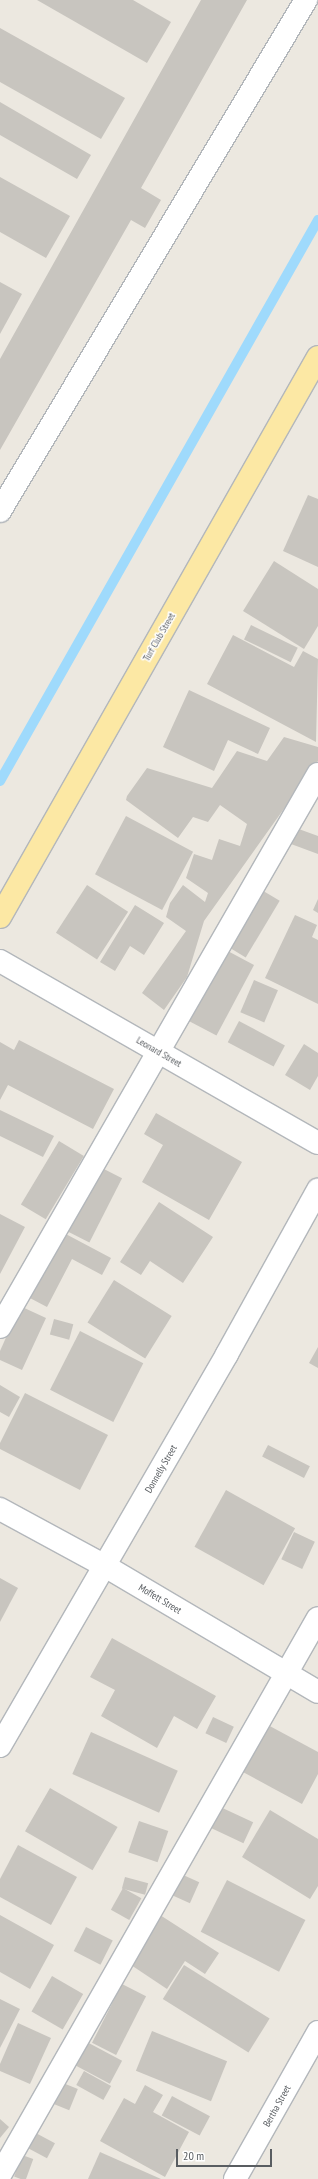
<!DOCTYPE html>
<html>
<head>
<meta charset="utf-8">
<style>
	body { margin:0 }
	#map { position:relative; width:318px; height:2179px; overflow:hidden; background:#ece8e0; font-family:"PT Sans Narrow",sans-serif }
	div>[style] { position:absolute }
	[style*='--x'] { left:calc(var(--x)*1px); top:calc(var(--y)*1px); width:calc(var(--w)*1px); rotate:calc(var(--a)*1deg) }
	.stream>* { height:10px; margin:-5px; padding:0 5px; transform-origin:5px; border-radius:5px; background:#9fdafc }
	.building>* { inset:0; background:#c8c5bf; transform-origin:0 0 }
	.roads { filter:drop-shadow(1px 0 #b3b7bb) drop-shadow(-1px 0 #b3b7bb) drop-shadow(0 1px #b3b7bb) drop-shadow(0 -1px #b3b7bb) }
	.minor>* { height:22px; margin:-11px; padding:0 11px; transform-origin:11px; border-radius:11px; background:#fff }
	.major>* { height:22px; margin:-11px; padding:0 11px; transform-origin:11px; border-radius:11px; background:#fce8a4 }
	span { translate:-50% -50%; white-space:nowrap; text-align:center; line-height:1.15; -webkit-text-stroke:3px #fff; paint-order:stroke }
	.street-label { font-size:10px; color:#595d61 }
	.scale { position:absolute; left:176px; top:2149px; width:96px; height:18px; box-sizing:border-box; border:2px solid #595d61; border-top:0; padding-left:5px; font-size:12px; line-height:14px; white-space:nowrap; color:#595d61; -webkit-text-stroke:3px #fff; paint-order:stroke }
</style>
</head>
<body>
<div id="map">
	<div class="stream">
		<i style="--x:0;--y:781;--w:645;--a:-60.45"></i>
	</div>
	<div class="building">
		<i style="clip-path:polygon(37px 0,133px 0,171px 22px,147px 63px)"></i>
		<i style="clip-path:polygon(201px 0,247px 0,141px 188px,161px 200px,145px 228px,131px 220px,0 450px,0 359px)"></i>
		<i style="clip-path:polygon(0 28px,125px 98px,101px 139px,0 82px)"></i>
		<i style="clip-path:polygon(0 102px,91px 155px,77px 179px,0 135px)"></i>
		<i style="clip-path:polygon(0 177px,70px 216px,46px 258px,0 232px)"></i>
		<i style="clip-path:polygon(0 282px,22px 294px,0 334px)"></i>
		<i style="clip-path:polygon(308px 495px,318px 499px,318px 567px,283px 551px)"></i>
		<i style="clip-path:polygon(274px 561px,318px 589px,318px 626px,304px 649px,243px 611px)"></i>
		<i style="left:251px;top:625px;width:52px;height:16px;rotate:26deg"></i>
		<i style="clip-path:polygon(233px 635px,294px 667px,303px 651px,318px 659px,316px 742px,207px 684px)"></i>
		<i style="clip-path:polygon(189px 690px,270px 728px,258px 754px,228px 740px,214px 771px,163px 747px)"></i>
		<i style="clip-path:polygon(284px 737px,318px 747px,318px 761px,204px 921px,187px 977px,164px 1010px,142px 993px,186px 931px,166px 917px,170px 903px,183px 885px,205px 902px,208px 893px,186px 878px,194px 854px,212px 860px,219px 839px,240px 846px,247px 824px,220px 805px,208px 822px,193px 817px,178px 838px,126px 800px,127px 796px,147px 768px,212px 788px,237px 751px,267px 761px)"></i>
		<i style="left:126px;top:816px;width:76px;height:66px;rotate:28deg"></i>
		<i style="clip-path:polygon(296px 828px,318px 836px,318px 854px,291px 844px)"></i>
		<i style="left:87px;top:885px;width:49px;height:57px;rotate:33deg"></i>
		<i style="left:260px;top:889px;width:23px;height:66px;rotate:31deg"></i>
		<i style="clip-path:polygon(318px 899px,318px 913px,313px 910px)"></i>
		<i style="clip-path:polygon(135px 905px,164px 923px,144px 955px,130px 946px,115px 971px,100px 962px)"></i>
		<i style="clip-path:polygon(295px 915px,317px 925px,312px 937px,318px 940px,318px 1004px,265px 978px)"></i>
		<i style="left:224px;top:949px;width:34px;height:80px;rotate:28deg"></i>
		<i style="left:254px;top:980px;width:26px;height:35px;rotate:23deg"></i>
		<i style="left:239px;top:1021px;width:52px;height:24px;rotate:28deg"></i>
		<i style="clip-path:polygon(19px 1040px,114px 1089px,93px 1129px,8px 1085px,0 1100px,0 1042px,14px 1050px)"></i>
		<i style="clip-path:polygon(304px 1044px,318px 1053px,318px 1076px,310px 1090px,285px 1075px)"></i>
		<i style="clip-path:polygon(0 1110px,54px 1136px,43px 1157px,0 1136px)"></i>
		<i style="clip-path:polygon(156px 1113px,242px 1162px,209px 1220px,142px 1182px,163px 1145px,144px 1134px)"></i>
		<i style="left:59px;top:1141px;width:29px;height:74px;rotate:31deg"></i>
		<i style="left:98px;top:1166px;width:27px;height:72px;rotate:27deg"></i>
		<i style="clip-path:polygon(159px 1202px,213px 1237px,183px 1283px,150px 1261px,141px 1275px,120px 1262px)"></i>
		<i style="clip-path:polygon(0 1214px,25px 1227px,0 1274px)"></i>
		<i style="clip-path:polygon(62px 1232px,111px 1258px,102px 1275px,72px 1259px,47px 1307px,28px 1297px)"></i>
		<i style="left:114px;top:1280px;width:68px;height:50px;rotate:32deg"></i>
		<i style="clip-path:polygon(20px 1306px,46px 1318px,22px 1370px,0 1360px,0 1351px)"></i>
		<i style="left:54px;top:1319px;width:20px;height:16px;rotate:15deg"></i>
		<i style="left:80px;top:1331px;width:71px;height:66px;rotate:27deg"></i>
		<i style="clip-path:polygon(318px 1347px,318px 1368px,309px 1363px)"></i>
		<i style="clip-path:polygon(0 1385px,20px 1397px,9px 1417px,0 1412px)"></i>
		<i style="clip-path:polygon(25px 1393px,108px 1435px,80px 1490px,0 1449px,0 1443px)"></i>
		<i style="left:268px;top:1445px;width:47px;height:13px;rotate:27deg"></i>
		<i style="left:226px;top:1490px;width:79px;height:65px;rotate:29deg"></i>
		<i style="left:294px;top:1532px;width:23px;height:30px;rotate:25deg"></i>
		<i style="clip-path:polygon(0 1578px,18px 1588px,0 1622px)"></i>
		<i style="clip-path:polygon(112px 1638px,216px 1696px,197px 1729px,174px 1716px,157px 1748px,101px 1716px,115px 1690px,90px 1677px)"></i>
		<i style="left:213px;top:1717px;width:23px;height:18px;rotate:25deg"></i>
		<i style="clip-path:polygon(266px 1724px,318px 1752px,318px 1774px,302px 1804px,241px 1771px)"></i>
		<i style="left:91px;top:1732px;width:95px;height:46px;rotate:24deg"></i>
		<i style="left:50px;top:1788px;width:78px;height:50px;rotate:30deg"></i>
		<i style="left:216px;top:1805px;width:41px;height:23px;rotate:25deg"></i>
		<i style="clip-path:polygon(270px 1810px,318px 1839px,318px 1886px,310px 1899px,242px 1857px)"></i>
		<i style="left:139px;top:1821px;width:31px;height:33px;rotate:19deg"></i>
		<i style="clip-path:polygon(18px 1845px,77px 1877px,51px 1925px,0 1897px,0 1879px)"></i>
		<i style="left:181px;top:1874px;width:20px;height:23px;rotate:24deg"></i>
		<i style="left:125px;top:1877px;width:24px;height:12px;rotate:15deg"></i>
		<i style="left:227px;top:1880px;width:88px;height:58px;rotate:27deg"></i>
		<i style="left:123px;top:1888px;width:21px;height:25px;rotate:29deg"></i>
		<i style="clip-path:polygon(0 1915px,54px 1945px,30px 1989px,0 1972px)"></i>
		<i style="clip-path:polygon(160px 1915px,219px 1953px,205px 1974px,185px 1961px,167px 1989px,128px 1963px)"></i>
		<i style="left:86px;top:1927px;width:30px;height:27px;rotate:27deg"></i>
		<i style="left:184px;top:1965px;width:101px;height:40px;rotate:32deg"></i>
		<i style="left:52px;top:1976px;width:36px;height:41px;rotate:30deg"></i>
		<i style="left:122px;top:1984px;width:27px;height:66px;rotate:27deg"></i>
		<i style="clip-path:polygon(0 1999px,20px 2009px,0 2048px)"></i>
		<i style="clip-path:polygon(18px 2023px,51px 2038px,30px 2084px,0 2071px,0 2064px)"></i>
		<i style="left:152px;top:2031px;width:81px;height:43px;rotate:22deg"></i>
		<i style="left:85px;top:2041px;width:42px;height:26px;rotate:28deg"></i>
		<i style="left:84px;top:2071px;width:31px;height:16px;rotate:29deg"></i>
		<i style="left:63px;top:2083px;width:16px;height:23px;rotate:22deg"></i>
		<i style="clip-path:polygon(145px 2085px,163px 2095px,153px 2112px,189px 2132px,165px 2177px,100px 2141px,124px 2098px,135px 2104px)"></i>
		<i style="left:172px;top:2096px;width:43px;height:22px;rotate:28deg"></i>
		<i style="clip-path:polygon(0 2119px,9px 2127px,0 2138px)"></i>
		<i style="left:32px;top:2131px;width:26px;height:17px;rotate:28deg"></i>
		<i style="clip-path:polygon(100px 2152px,161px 2179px,88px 2179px)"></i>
		<i style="left:22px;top:2155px;width:12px;height:23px;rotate:20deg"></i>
	</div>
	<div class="roads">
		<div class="minor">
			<i style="--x:0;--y:511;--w:596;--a:-59.09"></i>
			<i style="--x:0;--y:961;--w:366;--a:29.8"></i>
			<i style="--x:0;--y:1327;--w:638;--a:-60.1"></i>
			<i style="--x:0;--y:1509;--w:119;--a:28.5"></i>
			<i style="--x:105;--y:1566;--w:247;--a:30.6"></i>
			<i style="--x:0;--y:1746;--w:453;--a:-59.9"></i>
			<i style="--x:227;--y:1354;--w:188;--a:-61"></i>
			<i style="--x:0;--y:2175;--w:641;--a:-60.28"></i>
			<i style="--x:235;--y:2179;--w:169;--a:-60.5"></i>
		</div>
		<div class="major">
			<i style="--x:0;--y:917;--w:644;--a:-60.41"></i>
		</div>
	</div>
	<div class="street-label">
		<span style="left:159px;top:637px;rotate:-60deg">Turf Club Street</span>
		<span style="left:159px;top:1052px;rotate:30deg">Leonard Street</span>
		<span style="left:161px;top:1469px;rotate:-60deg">Donnelly Street</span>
		<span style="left:160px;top:1599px;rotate:31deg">Moffett Street</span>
		<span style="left:277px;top:2106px;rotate:-61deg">Bertha Street</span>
	</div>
	<div class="scale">20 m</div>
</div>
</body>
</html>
